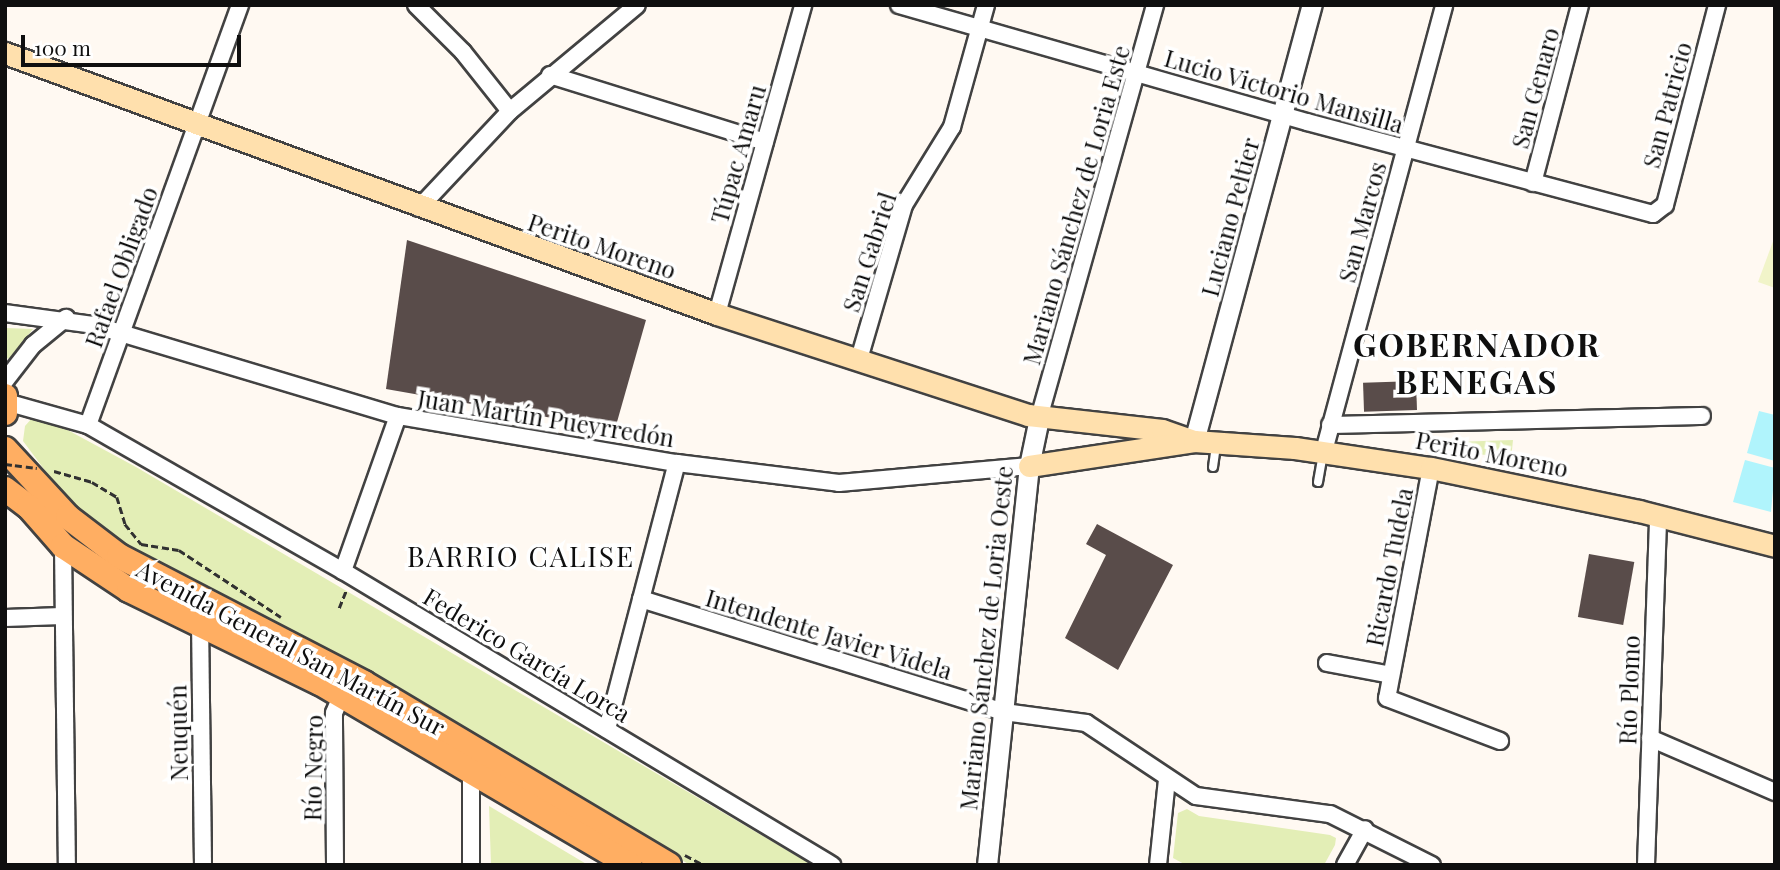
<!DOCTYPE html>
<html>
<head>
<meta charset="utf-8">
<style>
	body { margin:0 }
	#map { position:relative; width:1780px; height:870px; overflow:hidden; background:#fff9f2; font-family:"Playfair Display",serif }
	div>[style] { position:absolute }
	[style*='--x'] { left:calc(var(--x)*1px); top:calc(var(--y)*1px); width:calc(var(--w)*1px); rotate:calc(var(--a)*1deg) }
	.green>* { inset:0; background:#e3eeb6 }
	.pitch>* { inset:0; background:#f1f4c9 }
	.water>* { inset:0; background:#b0f4fc }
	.building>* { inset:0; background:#594c4a; transform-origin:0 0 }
	.path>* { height:2.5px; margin-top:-1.25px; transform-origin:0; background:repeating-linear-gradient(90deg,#313131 0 7px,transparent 0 10.5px) }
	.roads { filter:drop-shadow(2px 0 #424242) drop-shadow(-2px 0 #424242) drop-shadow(0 2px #424242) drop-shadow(0 -2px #424242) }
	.service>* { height:8px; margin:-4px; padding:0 4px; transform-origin:4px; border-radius:4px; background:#fff }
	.minor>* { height:16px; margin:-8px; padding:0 8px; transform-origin:8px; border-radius:8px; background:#fff }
	.tertiary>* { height:19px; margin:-9.5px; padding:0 9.5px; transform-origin:9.5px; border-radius:9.5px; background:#fff }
	.secondary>* { height:21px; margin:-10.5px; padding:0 10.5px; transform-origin:10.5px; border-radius:10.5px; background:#ffe0ad }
	.primary>* { height:24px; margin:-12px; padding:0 12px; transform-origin:12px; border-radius:12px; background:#ffae62 }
	.path-bridge>* { height:2.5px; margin-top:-1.25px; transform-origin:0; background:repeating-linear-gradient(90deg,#313131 0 7px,transparent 0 10.5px) }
	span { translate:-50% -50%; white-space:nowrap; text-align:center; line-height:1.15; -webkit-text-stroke:7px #fff; paint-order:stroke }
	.street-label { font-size:24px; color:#0f0f0f }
	.quarter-label { font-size:28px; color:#0f0f0f; letter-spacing:2px }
	.district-label { font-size:32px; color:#0f0f0f; font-weight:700; letter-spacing:2px }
	.frame { position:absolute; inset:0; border:7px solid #0f0f0f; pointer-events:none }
	.scale { position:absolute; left:21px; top:35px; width:220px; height:32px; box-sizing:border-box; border:4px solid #0f0f0f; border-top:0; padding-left:9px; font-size:21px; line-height:24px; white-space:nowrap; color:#0f0f0f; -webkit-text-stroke:5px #fff; paint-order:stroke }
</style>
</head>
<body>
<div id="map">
	<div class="green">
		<i style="clip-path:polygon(5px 328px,33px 329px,9px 359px,5px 357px)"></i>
		<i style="clip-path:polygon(33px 417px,51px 421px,136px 467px,812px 865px,690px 865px,357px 667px,159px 570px,64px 496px,23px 441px,25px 426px)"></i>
		<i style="clip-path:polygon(1513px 440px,1511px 459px,1453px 450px,1454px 442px)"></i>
		<i style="clip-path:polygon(489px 806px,588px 865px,491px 865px)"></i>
		<i style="clip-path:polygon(1187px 809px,1199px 816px,1330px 835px,1336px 838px,1335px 845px,1324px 865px,1186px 865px,1173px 858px,1178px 813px)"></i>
	</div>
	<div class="pitch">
		<i style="clip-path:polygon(1775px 236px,1775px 288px,1758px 282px)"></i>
	</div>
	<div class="water">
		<i style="clip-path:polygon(1759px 411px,1775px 415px,1775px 461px,1747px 453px)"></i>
		<i style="clip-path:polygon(1745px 460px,1775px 468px,1771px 512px,1733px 502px)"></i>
	</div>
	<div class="building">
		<i style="clip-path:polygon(407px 240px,646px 320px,615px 429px,386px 389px)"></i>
		<i style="left:1416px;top:381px;width:29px;height:53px;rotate:88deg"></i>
		<i style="clip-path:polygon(1097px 524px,1173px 565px,1118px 670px,1065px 638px,1106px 555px,1086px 544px)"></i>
		<i style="left:1589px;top:554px;width:46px;height:64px;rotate:10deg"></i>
	</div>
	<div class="path">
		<i style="--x:54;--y:471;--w:40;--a:16"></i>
		<i style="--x:92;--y:482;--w:29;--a:31"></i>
		<i style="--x:117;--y:497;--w:28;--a:73"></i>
		<i style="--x:125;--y:524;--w:26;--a:51"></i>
		<i style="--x:141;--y:544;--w:38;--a:9"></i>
		<i style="--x:179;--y:550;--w:122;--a:33.3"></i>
		<i style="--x:339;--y:608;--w:18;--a:-68"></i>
		<i style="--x:685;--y:855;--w:21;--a:28"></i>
	</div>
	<div class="roads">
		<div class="service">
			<i style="--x:1213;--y:467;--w:22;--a:-82"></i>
			<i style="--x:1318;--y:482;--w:28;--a:-80"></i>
		</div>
		<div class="minor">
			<i style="--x:416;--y:5;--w:66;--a:45"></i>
			<i style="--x:463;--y:52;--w:75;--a:51.5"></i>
			<i style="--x:899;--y:5;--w:424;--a:16"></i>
			<i style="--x:1307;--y:122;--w:358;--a:14.9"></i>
			<i style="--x:1653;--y:214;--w:15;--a:-37"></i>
			<i style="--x:1665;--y:205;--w:207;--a:-75.4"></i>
			<i style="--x:550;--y:75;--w:225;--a:17.3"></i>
			<i style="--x:1533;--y:183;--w:184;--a:-75.2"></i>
			<i style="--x:419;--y:208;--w:133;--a:-46.8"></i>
			<i style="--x:510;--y:111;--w:165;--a:-39.8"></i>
			<i style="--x:5;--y:313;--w:90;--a:7.7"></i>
			<i style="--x:94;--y:325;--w:317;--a:16.7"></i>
			<i style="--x:398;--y:416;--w:283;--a:9.6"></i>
			<i style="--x:677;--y:463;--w:163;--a:7"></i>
			<i style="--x:839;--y:483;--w:191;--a:-5.1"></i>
			<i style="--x:717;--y:314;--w:321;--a:-74.4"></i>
			<i style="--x:859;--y:359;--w:160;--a:-73.7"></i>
			<i style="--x:904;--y:205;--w:92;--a:-58.4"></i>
			<i style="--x:952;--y:127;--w:127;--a:-74.4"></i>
			<i style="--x:5;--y:381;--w:46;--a:-52.1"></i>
			<i style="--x:33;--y:345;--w:43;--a:-39.3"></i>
			<i style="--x:6;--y:402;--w:85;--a:15.7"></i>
			<i style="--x:88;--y:425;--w:294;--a:29.8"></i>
			<i style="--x:343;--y:571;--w:571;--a:31.02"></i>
			<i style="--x:1039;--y:418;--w:429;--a:-74.3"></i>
			<i style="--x:88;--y:425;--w:447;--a:-70.1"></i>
			<i style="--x:1330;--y:425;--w:372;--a:-1.4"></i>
			<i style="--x:1324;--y:451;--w:462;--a:-74.9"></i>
			<i style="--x:1431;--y:468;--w:234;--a:100.8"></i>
			<i style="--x:1387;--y:698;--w:121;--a:20.8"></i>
			<i style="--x:63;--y:546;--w:319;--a:89.3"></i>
			<i style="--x:343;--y:571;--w:164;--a:-70.5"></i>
			<i style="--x:641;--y:599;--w:380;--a:17.3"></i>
			<i style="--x:1004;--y:712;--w:83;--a:7.6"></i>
			<i style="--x:1086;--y:723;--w:132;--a:33.6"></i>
			<i style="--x:1196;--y:796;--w:135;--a:7.7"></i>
			<i style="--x:1330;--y:814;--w:114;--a:26.6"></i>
			<i style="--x:5;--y:618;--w:57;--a:-2"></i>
			<i style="--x:200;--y:619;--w:246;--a:89.3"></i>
			<i style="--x:1327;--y:663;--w:65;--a:10.6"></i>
			<i style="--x:607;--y:729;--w:275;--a:-75.3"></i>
			<i style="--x:1650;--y:738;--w:136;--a:23.4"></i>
			<i style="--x:335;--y:865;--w:152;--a:-90.4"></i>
			<i style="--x:334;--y:713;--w:28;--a:-67"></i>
			<i style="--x:471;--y:865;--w:99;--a:-90"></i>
			<i style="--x:1158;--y:865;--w:85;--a:-84"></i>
			<i style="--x:1345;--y:865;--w:41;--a:-60.9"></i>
			<i style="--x:1646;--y:865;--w:349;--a:-88"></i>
		</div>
		<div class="tertiary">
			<i style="--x:1194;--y:441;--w:452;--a:-74.9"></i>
			<i style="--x:987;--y:865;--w:401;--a:-84"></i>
			<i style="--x:1029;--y:466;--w:49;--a:-78.2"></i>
		</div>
		<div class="secondary">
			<i style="--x:5;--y:53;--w:758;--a:20.13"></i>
			<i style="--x:717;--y:314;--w:327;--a:18"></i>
			<i style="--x:1028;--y:415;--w:135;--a:6.4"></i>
			<i style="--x:1162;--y:430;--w:34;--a:19"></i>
			<i style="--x:1029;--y:466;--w:167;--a:-8.6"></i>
			<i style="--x:1194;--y:441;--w:101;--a:4"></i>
			<i style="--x:1295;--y:448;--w:137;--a:8.4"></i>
			<i style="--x:1431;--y:468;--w:212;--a:11.7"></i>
			<i style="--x:1639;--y:511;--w:140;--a:14.4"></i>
		</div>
		<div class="primary">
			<i style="--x:5;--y:396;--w:17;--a:90"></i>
			<i style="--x:5;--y:449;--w:93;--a:47.2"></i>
			<i style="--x:68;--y:517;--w:64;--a:37.4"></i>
			<i style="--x:119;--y:556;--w:276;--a:27.4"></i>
			<i style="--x:364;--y:683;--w:355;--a:30.8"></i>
			<i style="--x:5;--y:489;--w:30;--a:37"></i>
			<i style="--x:29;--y:507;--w:52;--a:48.9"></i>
			<i style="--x:63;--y:546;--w:79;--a:33.7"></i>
			<i style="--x:129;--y:590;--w:212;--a:26"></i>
			<i style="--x:320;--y:683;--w:359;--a:30.4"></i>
		</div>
	</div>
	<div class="path-bridge">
		<i style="--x:5;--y:464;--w:32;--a:7"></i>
	</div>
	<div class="street-label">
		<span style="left:1535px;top:88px;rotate:-75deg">San Genaro</span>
		<span style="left:1284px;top:91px;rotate:16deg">Lucio Victorio Mansilla</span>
		<span style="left:1667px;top:105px;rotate:-75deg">San Patricio</span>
		<span style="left:738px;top:154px;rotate:-74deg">Túpac Amaru</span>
		<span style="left:1076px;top:205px;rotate:-74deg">Mariano Sánchez de Loria Este</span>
		<span style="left:1230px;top:217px;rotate:-75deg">Luciano Peltier</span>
		<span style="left:1362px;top:222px;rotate:-75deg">San Marcos</span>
		<span style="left:602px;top:246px;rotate:19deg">Perito Moreno</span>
		<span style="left:869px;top:252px;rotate:-72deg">San Gabriel</span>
		<span style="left:121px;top:267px;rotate:-70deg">Rafael Obligado</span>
		<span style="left:546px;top:418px;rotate:9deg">Juan Martín Pueyrredón</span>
		<span style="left:1492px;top:454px;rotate:11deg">Perito Moreno</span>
		<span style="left:1389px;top:567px;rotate:-79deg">Ricardo Tudela</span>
		<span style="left:829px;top:634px;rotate:17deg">Intendente Javier Videla</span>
		<span style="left:986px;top:638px;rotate:-84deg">Mariano Sánchez de Loria Oeste</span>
		<span style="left:291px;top:648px;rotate:28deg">Avenida General San Martín Sur</span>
		<span style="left:527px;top:655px;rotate:31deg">Federico García Lorca</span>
		<span style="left:1629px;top:690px;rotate:-88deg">Río Plomo</span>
		<span style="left:178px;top:733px;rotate:-91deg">Neuquén</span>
		<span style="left:313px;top:768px;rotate:-89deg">Río Negro</span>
	</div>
	<div class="quarter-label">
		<span style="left:521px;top:556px">BARRIO CALISE</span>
	</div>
	<div class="district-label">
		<span style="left:1477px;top:363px">GOBERNADOR<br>BENEGAS</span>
	</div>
	<div class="frame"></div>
	<div class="scale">100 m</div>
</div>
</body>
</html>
